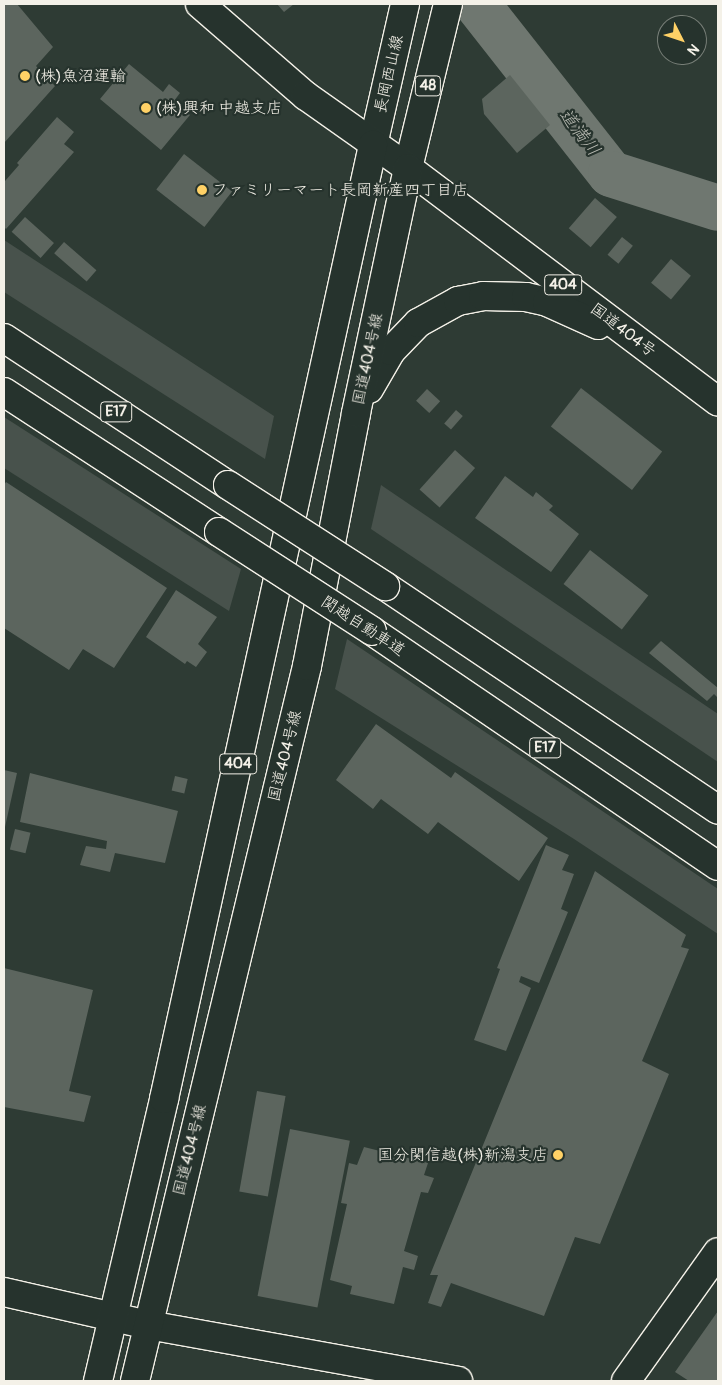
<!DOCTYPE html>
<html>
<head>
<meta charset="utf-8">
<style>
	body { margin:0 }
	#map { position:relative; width:722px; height:1385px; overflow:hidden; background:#2e3b34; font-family:Pangolin,"Klee One",sans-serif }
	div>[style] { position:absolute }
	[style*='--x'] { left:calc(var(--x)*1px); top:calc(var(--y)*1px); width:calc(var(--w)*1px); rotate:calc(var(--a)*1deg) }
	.green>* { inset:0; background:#48524c }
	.river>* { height:46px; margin:-23px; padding:0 23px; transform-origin:23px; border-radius:23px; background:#6f7770 }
	.building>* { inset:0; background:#5c655e; transform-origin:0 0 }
	.roads { filter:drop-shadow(1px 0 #f4f1e8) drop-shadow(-1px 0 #f4f1e8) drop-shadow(0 1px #f4f1e8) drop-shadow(0 -1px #f4f1e8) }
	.minor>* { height:28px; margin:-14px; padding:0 14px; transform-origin:14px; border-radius:14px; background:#26332d }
	.major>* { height:28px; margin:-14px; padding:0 14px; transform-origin:14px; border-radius:14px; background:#26332d }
	.highway>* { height:28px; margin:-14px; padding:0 14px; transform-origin:14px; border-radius:14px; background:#26332d }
	.bridges { filter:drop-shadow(1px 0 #f4f1e8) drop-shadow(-1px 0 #f4f1e8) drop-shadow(0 1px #f4f1e8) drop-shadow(0 -1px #f4f1e8) }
	.highway-bridge>* { height:28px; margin:-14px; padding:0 14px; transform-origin:14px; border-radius:14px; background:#26332d }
	.dots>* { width:14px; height:14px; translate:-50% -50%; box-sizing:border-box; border:2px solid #26332d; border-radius:50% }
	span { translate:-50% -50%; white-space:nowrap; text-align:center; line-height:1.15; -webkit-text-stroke:4.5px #26332d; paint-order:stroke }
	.shield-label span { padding:1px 4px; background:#26332d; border:1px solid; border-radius:4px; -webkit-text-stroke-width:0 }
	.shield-label { font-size:15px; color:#f4f1e8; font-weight:700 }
	.street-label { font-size:16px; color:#f4f1e8 }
	.poi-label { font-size:16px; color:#f4f1e8 }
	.left { translate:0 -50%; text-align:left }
	.right { translate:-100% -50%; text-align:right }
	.water-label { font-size:18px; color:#b8bab2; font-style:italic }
	.frame { position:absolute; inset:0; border:5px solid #f4f1e8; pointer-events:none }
	.north { position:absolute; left:657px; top:15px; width:50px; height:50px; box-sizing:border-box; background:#26332d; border:1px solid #787f78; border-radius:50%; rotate:131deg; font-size:14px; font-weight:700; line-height:20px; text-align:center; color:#f4f1e8 }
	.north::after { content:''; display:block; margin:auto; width:18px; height:22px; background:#ffd166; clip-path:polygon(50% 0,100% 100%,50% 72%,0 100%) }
</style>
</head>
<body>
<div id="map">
	<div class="green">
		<i style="clip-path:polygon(4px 240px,274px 416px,265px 459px,4px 292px)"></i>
		<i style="clip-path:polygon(4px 417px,241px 569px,229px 611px,4px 468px)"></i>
		<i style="clip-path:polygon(381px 485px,718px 714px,718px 762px,371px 529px)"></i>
		<i style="clip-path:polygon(347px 639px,718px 889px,718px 934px,574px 839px,335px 689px)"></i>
	</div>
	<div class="river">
		<i style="--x:477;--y:4;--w:216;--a:51.8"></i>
		<i style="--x:611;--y:174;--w:112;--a:17.6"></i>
	</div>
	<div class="building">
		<i style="clip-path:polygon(4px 4px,17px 4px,53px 47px,36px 66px,55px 86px,4px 143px)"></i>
		<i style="clip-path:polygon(277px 4px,294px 4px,284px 12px)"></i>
		<i style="clip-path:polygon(129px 64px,163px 92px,169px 84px,180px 93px,174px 101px,190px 115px,161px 150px,100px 99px)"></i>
		<i style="clip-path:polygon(510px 75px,550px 125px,517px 153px,484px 114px,482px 99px)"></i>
		<i style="clip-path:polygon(57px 117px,74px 132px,64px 144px,74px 152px,6px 229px,4px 227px,4px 179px,5px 181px,19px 165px,17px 163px)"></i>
		<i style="left:184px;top:154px;width:61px;height:45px;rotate:38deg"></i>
		<i style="left:595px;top:198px;width:29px;height:40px;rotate:41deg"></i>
		<i style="left:25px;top:217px;width:39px;height:20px;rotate:42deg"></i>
		<i style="left:622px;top:237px;width:14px;height:23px;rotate:39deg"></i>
		<i style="left:64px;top:242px;width:43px;height:15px;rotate:41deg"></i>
		<i style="left:671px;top:259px;width:26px;height:31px;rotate:40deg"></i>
		<i style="left:581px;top:388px;width:103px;height:49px;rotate:38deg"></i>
		<i style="left:427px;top:389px;width:18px;height:16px;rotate:43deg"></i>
		<i style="left:456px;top:410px;width:9px;height:18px;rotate:41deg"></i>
		<i style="left:455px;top:450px;width:27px;height:53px;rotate:42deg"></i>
		<i style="clip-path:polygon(505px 476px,533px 497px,536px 492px,553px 506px,549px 510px,579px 534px,551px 572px,475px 518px)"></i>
		<i style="clip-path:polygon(6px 482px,167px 588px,114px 668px,83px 649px,69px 670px,4px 628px,4px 485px)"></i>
		<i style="left:590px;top:550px;width:74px;height:43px;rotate:38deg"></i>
		<i style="clip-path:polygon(176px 590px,217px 617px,198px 644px,207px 652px,196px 667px,187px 661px,185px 664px,146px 637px)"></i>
		<i style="clip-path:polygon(661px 641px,718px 688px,718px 698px,714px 694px,707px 701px,649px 653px)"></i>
		<i style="clip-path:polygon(376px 724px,451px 778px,455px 772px,548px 838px,519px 881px,438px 822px,428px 834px,381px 799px,373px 809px,336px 780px)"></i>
		<i style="clip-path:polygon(4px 770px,17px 773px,5px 827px,4px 827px)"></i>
		<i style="clip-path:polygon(30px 773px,178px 811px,165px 863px,115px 853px,110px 872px,80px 865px,86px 846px,106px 849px,107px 841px,20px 822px)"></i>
		<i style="left:175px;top:776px;width:13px;height:15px;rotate:13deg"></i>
		<i style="left:15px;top:829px;width:16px;height:21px;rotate:14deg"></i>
		<i style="clip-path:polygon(546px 845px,569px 855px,562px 870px,574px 874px,561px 909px,568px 912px,539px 983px,521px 976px,519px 982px,531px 988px,506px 1051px,474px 1040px,500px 969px,497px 968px)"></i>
		<i style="clip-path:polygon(595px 871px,686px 935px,681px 947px,689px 949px,642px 1061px,669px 1074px,600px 1244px,575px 1237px,544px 1316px,451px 1283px,441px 1307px,428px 1303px,438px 1275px,430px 1275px)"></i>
		<i style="clip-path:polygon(4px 968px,93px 990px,69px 1091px,91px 1096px,84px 1122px,4px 1107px)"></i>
		<i style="left:257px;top:1091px;width:29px;height:102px;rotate:10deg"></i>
		<i style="left:290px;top:1129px;width:61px;height:170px;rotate:11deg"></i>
		<i style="clip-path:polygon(364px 1147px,428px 1163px,424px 1175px,434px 1178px,428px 1193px,421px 1192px,404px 1251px,418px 1256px,414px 1270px,403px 1267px,394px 1304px,350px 1294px,352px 1286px,330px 1280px,347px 1204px,341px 1203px,349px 1163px,357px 1165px)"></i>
		<i style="clip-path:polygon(718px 1311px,718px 1381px,689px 1381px,675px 1372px)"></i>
	</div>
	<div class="roads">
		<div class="minor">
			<i style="--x:4;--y:1292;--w:148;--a:12.9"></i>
			<i style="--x:148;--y:1325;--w:315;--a:10.2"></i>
			<i style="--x:626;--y:1381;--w:158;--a:-54.5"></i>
		</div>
		<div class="major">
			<i style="--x:373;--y:145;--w:145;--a:-77.2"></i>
			<i style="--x:408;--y:168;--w:169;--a:-76.3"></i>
		</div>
		<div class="highway">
			<i style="--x:200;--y:4;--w:140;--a:41"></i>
			<i style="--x:306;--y:96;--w:125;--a:35.2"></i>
			<i style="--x:408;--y:168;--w:388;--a:37"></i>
			<i style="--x:4;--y:338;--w:268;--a:33.3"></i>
			<i style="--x:369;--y:389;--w:44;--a:-59.9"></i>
			<i style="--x:391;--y:351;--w:39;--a:-46"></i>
			<i style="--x:418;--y:323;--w:46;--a:-28.8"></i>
			<i style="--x:458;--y:301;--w:25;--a:-11"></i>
			<i style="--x:483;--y:296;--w:43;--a:1.3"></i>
			<i style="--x:526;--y:297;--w:22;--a:13"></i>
			<i style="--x:547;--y:302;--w:56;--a:24.3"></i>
			<i style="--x:4;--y:392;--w:257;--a:33.1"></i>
			<i style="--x:385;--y:586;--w:401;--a:33.9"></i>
			<i style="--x:372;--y:631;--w:418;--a:34.2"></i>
			<i style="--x:98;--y:1381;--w:290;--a:-76.8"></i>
			<i style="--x:164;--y:1099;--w:977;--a:-77.64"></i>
			<i style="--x:135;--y:1381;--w:735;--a:-76.47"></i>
			<i style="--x:307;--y:666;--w:258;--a:-79"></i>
			<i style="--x:356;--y:413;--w:250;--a:-78"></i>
		</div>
	</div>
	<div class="bridges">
		<div class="highway-bridge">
			<i style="--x:228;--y:485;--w:187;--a:32.8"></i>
			<i style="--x:219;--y:532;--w:182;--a:32.9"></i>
		</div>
	</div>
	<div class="dots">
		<i style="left:25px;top:76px;background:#ffd166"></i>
		<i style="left:146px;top:108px;background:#ffd166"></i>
		<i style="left:202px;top:190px;background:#ffd166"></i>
		<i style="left:558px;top:1155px;background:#ffd166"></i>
	</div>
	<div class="shield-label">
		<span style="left:428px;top:86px">48</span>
		<span style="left:563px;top:285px">404</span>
		<span style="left:116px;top:412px">E17</span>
		<span style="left:545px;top:748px">E17</span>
		<span style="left:238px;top:764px">404</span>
	</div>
	<div class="street-label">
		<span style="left:389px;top:74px;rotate:-77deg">長岡西山線</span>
		<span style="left:623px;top:330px;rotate:37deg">国道404号</span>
		<span style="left:368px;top:359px;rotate:-78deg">国道404号線</span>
		<span style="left:363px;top:626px;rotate:33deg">関越自動車道</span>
		<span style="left:285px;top:756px;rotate:-76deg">国道404号線</span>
		<span style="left:190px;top:1150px;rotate:-76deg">国道404号線</span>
	</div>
	<div class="poi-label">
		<span class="left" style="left:35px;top:76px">(株)魚沼運輸</span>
		<span class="left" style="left:156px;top:108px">(株)興和 中越支店</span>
		<span class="left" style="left:212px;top:190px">ファミリーマート長岡新産四丁目店</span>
		<span class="right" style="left:548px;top:1155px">国分関信越(株)新潟支店</span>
	</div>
	<div class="water-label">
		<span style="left:579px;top:133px;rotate:52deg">道満川</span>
	</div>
	<div class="frame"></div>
	<div class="north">N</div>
</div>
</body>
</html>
